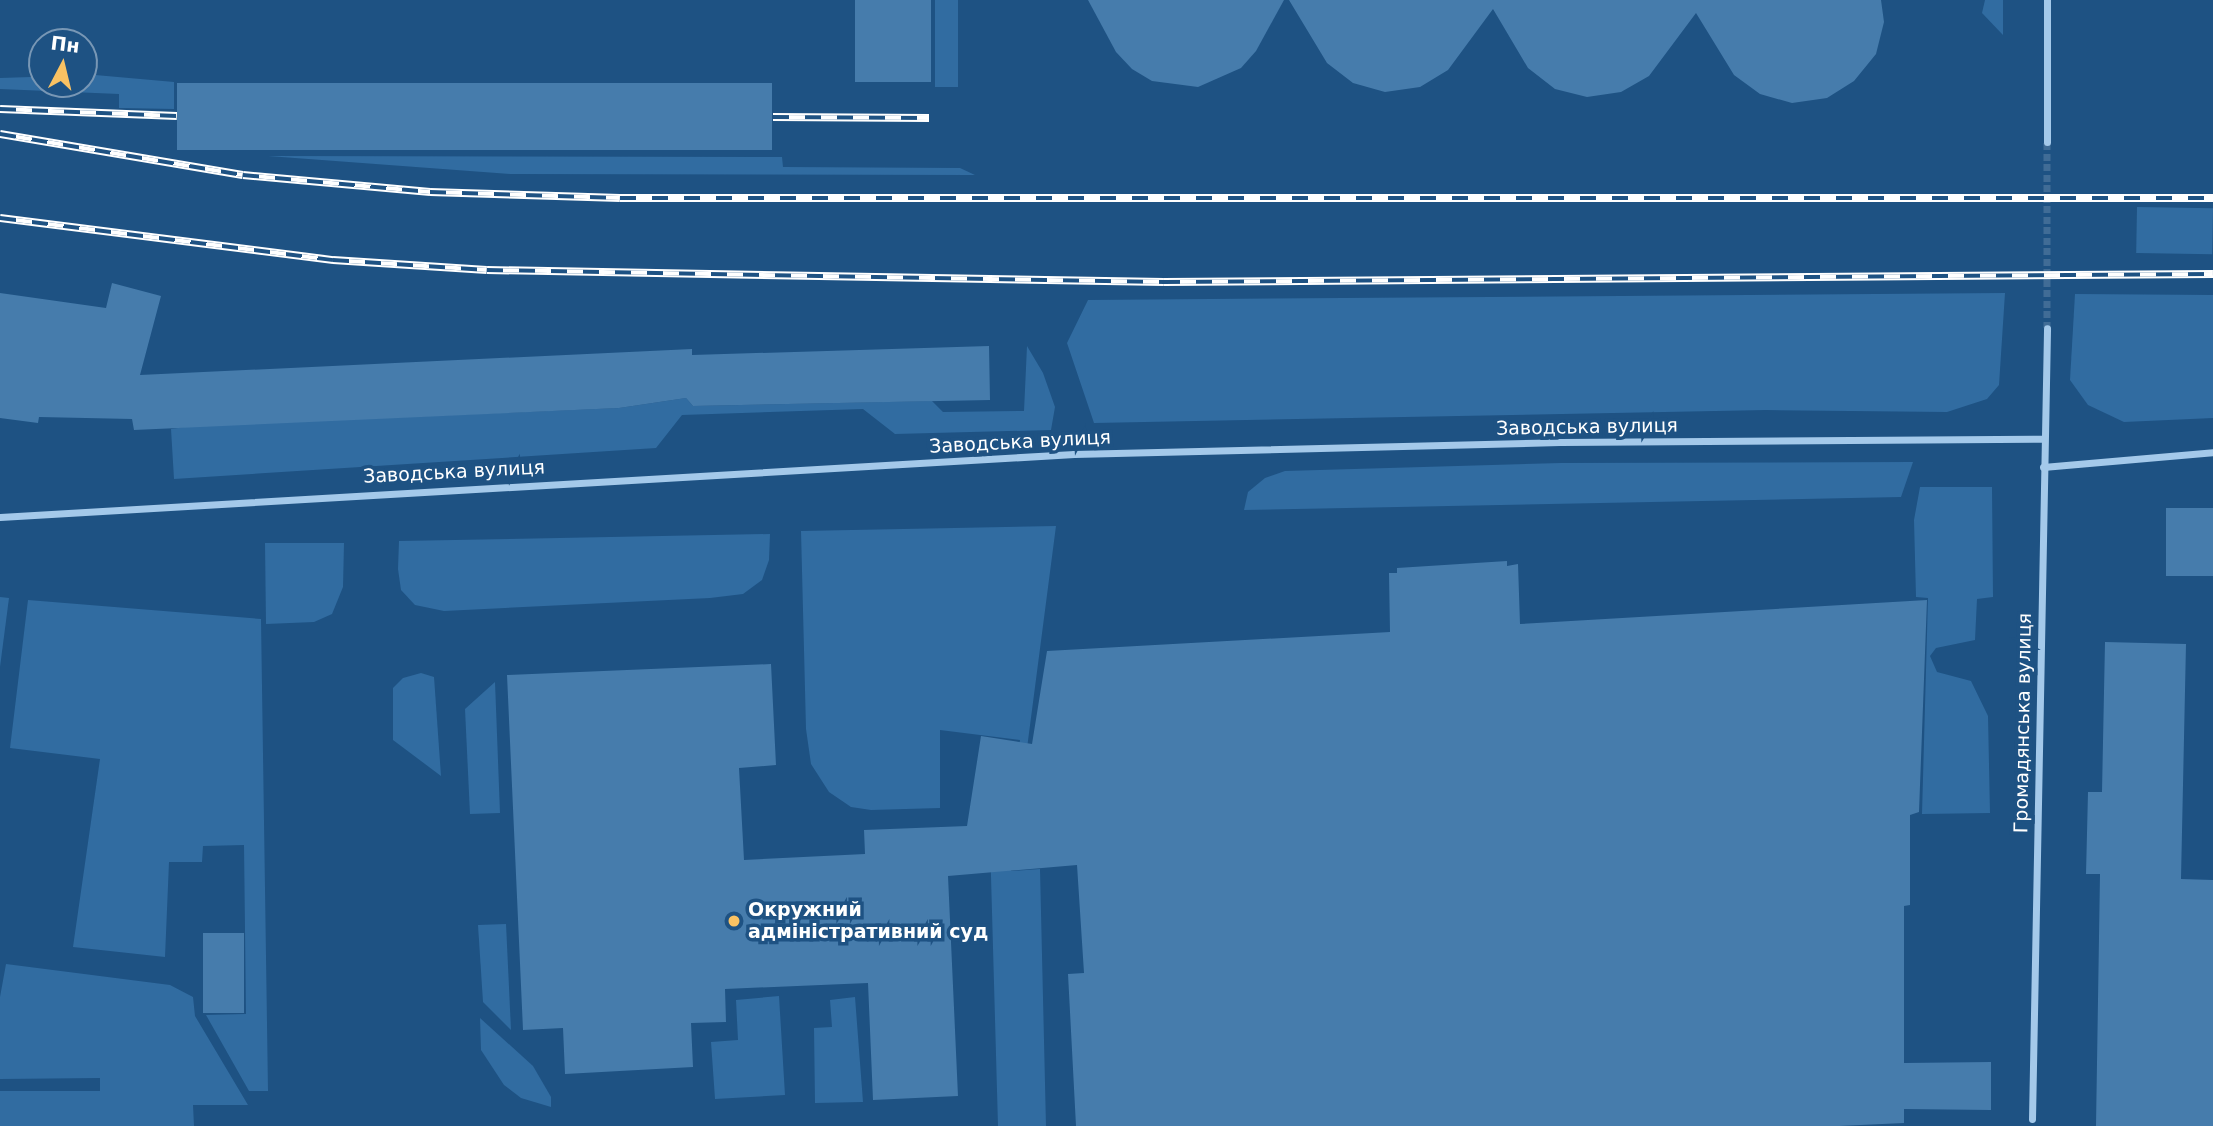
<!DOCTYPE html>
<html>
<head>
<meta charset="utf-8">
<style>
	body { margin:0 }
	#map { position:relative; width:2213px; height:1126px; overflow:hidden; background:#1e5283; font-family:"DejaVu Sans",sans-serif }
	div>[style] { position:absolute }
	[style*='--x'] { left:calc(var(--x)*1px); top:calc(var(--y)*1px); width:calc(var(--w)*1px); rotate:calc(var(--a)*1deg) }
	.green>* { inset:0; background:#316ca1; transform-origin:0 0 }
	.building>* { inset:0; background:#467cac; transform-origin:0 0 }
	.street-tunnel>* { height:7px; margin-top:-3.5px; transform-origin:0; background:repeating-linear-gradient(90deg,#406c96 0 7px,transparent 0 10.5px) }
	.street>* { height:7px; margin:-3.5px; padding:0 3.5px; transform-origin:3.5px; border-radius:3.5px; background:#a4c9ea }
	.rail>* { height:8px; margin-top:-4px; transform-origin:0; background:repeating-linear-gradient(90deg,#1e5283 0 16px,#fff 0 32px); box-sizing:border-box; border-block:2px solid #fff }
	.dots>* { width:19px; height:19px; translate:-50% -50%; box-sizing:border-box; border:4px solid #1e5283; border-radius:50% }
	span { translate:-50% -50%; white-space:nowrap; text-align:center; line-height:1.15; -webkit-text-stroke:7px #1e5283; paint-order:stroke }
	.street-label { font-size:19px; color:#fff }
	.poi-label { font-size:19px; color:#fff; font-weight:700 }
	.left { translate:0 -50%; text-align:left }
	.north { position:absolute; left:28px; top:28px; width:70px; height:70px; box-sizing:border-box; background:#1e5283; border:2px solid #7897b5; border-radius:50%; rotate:7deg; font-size:19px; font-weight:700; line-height:28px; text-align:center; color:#fff }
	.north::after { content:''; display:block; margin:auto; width:24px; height:32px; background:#f9c263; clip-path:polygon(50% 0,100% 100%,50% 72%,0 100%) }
</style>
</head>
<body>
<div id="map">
	<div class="green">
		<i style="left:935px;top:0;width:23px;height:87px"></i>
		<i style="clip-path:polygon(1985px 0,2003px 0,2003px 35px,1982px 13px)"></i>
		<i style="clip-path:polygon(33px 69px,42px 70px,42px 84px,84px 84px,84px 74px,174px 82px,174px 109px,119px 108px,119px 94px,0 89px,0 78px,31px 77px)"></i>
		<i style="clip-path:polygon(268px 156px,782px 157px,783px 167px,960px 168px,975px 175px,510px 174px)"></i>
		<i style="left:2137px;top:207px;width:76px;height:46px;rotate:1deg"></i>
		<i style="clip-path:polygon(2005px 293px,1999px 385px,1987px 399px,1947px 412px,1766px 410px,1094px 423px,1067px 343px,1088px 300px)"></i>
		<i style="clip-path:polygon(2075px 294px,2213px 295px,2213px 418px,2124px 422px,2088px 405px,2070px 380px)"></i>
		<i style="clip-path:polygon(1027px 346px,1043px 373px,1055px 407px,1051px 430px,895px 434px,863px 409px,682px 415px,656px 448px,174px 479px,171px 429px,192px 426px,619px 408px,686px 398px,693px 406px,932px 401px,943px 412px,1024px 411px)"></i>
		<i style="clip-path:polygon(1913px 462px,1901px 497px,1244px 510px,1248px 492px,1265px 478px,1285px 471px,1561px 463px)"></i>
		<i style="clip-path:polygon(1920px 487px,1992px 487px,1993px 597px,1977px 599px,1975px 640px,1936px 648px,1930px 656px,1937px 672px,1971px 681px,1988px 716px,1990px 813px,1922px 814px,1928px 598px,1916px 597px,1914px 520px)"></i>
		<i style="clip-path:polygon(1056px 526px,1011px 871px,1040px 869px,1046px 1126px,998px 1126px,989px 805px,1010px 805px,1020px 740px,940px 730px,940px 808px,871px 810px,851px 807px,829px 792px,811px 764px,806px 729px,801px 531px)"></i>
		<i style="clip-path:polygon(770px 534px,769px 560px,762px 580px,743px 594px,710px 598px,444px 611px,415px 605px,401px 590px,398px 569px,399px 541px)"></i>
		<i style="clip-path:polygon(265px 543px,344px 543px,343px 587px,332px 614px,314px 622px,266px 624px)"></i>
		<i style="clip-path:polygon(0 597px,9px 598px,0 667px)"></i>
		<i style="clip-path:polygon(28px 600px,261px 619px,268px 1091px,249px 1091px,206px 1015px,246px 1014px,244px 845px,203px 846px,202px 862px,169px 862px,165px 957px,73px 947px,100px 759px,10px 748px)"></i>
		<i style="clip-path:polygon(421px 673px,434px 677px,441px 776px,393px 740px,393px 688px,403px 678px)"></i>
		<i style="clip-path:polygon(495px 682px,500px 813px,470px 814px,465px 709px)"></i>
		<i style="clip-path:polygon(506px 924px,511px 1030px,483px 1002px,478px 925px)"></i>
		<i style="clip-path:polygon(6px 964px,170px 985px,193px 997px,195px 1016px,248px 1105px,193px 1105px,194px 1126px,0 1126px,0 1091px,100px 1091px,100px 1078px,0 1079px,0 997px)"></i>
		<i style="clip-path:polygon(779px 996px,785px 1095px,715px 1099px,711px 1042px,738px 1040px,736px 1000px)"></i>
		<i style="clip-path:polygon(855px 997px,863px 1102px,815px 1103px,814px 1028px,832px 1027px,830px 1000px)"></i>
		<i style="clip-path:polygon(480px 1018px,533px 1066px,551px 1097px,551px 1107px,521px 1098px,504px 1085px,481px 1050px)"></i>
	</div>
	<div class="building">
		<i style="left:855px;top:0;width:76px;height:82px"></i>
		<i style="clip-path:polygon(1088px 0,1284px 0,1256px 51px,1241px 68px,1198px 87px,1152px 81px,1132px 69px,1116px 52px)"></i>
		<i style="clip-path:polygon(1289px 0,1881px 0,1884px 22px,1876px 54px,1854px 81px,1827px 98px,1792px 103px,1760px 94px,1734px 75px,1696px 13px,1649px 76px,1621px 92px,1587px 97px,1555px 89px,1528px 68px,1493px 9px,1448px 70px,1420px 87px,1385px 92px,1353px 83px,1327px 63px)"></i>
		<i style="left:177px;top:83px;width:595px;height:67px"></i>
		<i style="clip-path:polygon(112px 283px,161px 296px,140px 375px,692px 349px,692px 355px,989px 346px,990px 400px,693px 406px,686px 398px,619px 408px,134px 430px,132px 419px,39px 417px,38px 423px,0 418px,0 293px,106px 308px)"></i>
		<i style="left:2213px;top:508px;width:68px;height:47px;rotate:90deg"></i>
		<i style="clip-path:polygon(1507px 561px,1507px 566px,1518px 564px,1520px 624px,1927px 600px,1919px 812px,1910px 815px,1910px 905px,1904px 906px,1904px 1063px,1991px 1062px,1991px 1110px,1904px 1109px,1904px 1123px,1839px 1126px,1076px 1126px,1068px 974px,1084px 973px,1077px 865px,948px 876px,958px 1096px,873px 1100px,868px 983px,725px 989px,726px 1022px,691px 1023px,693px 1067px,565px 1074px,563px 1028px,523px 1030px,507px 675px,771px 664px,776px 765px,739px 768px,744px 860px,865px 854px,864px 830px,967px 826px,981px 736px,1032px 744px,1047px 651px,1390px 632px,1389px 573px,1397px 573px,1397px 568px)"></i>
		<i style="clip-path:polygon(2105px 642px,2186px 644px,2181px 879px,2213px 880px,2213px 1126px,2096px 1126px,2100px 874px,2086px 874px,2088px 792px,2102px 792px)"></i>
		<i style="left:244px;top:933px;width:80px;height:41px;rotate:90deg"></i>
	</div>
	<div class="street-tunnel">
		<i style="--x:2047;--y:328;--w:186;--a:-90"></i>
	</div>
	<div class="street">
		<i style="--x:2047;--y:142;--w:142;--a:-90"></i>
		<i style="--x:2043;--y:467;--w:171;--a:-5"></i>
		<i style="--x:0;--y:517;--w:1076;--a:-3.36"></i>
		<i style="--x:1074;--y:454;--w:486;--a:-1.4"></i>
		<i style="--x:1560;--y:442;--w:483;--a:-0.4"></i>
		<i style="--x:2032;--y:1119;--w:791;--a:-88.91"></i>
	</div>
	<div class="rail">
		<i style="--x:0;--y:109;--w:177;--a:2.3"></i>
		<i style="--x:773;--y:117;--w:156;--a:0.4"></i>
		<i style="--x:0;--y:134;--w:246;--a:9.6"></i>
		<i style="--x:243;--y:175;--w:188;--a:5.2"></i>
		<i style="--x:430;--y:192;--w:190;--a:1.8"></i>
		<i style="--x:620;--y:198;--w:1593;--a:0"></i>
		<i style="--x:0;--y:218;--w:336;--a:7.2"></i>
		<i style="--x:333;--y:260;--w:154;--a:3.7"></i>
		<i style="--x:487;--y:270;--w:677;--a:1.02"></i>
		<i style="--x:1164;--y:282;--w:1049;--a:-0.44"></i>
	</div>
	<div class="dots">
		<i style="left:734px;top:921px;background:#f9c263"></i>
	</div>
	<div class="street-label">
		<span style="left:1587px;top:427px;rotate:-1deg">Заводська вулиця</span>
		<span style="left:1020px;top:442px;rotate:-3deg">Заводська вулиця</span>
		<span style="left:454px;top:472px;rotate:-3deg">Заводська вулиця</span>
		<span style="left:2023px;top:723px;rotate:-89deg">Громадянська вулиця</span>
	</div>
	<div class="poi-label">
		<span class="left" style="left:748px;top:921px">Окружний<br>адміністративний суд</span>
	</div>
	<div class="north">Пн</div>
</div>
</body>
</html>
